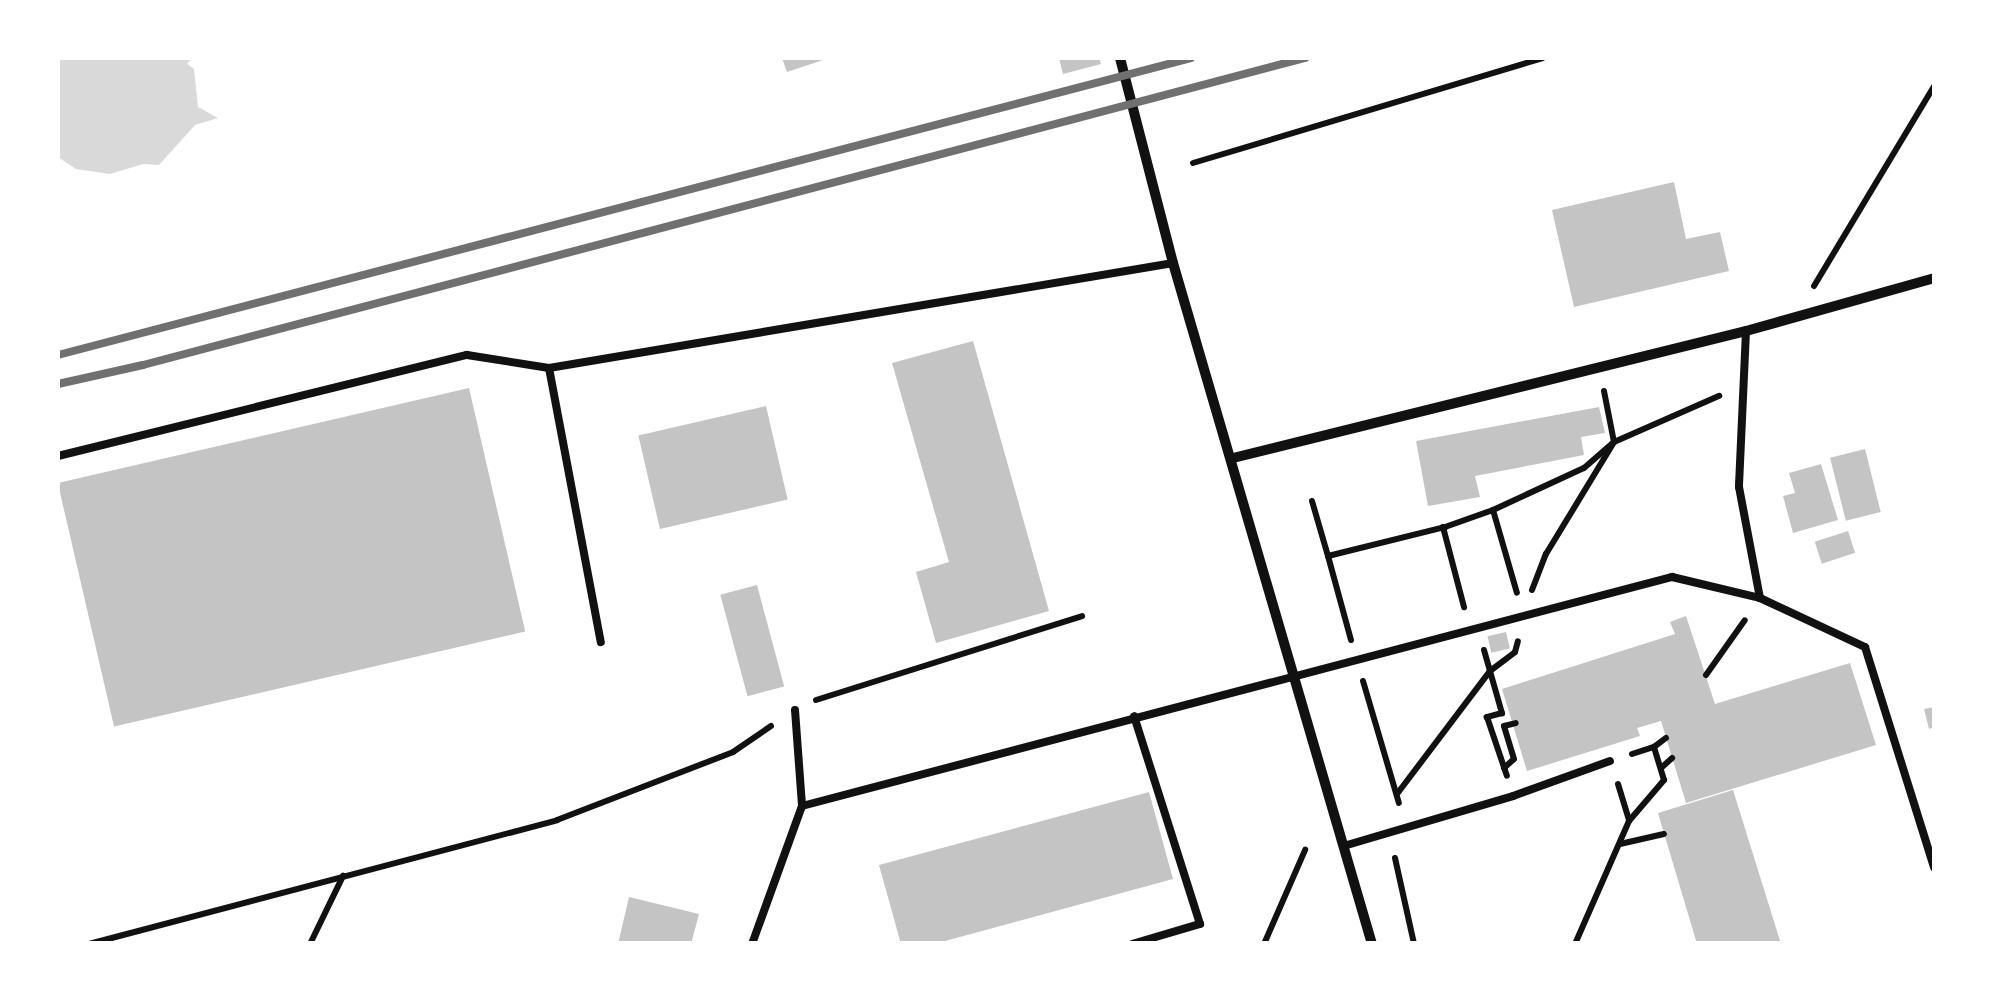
<!DOCTYPE html>
<html>
<head>
<meta charset="utf-8">
<style>
	body { margin:0 }
	#map { position:relative; width:1992px; height:1001px; overflow:hidden; background:#fff; font-family:Lato,sans-serif }
	div>[style] { position:absolute }
	[style*='--x'] { left:calc(var(--x)*1px); top:calc(var(--y)*1px); width:calc(var(--w)*1px); rotate:calc(var(--a)*1deg) }
	.water>* { inset:0; background:#d9d9d9 }
	.building>* { inset:0; background:#c4c4c4; transform-origin:0 0 }
	.path>* { height:6px; margin:-3px; padding:0 3px; transform-origin:3px; border-radius:3px; background:#111 }
	.service>* { height:8px; margin:-4px; padding:0 4px; transform-origin:4px; border-radius:4px; background:#111 }
	.minor>* { height:10px; margin:-5px; padding:0 5px; transform-origin:5px; border-radius:5px; background:#111 }
	.rail>* { height:8px; margin:-4px; padding:0 4px; transform-origin:4px; border-radius:4px; background:#707070 }
	span { translate:-50% -50%; white-space:nowrap; text-align:center; line-height:1.15; -webkit-text-stroke:10px #fff; paint-order:stroke }
	.frame { position:absolute; inset:0; border:60px solid #fff; pointer-events:none }
</style>
</head>
<body>
<div id="map">
	<div class="water">
		<i style="clip-path:polygon(60px 58px,192px 58px,187px 64px,194px 69px,198px 107px,218px 118px,195px 125px,159px 165px,143px 164px,110px 174px,76px 169px,58px 157px)"></i>
	</div>
	<div class="building">
		<i style="clip-path:polygon(782px 58px,829px 58px,787px 72px)"></i>
		<i style="clip-path:polygon(1059px 58px,1099px 58px,1101px 64px,1063px 74px)"></i>
		<i style="clip-path:polygon(1674px 182px,1686px 239px,1720px 232px,1729px 271px,1574px 307px,1552px 210px)"></i>
		<i style="clip-path:polygon(973px 341px,1049px 611px,936px 643px,916px 572px,949px 562px,892px 363px)"></i>
		<i style="left:469px;top:388px;width:250px;height:422px;rotate:77deg"></i>
		<i style="left:766px;top:406px;width:96px;height:131px;rotate:77deg"></i>
		<i style="clip-path:polygon(1599px 407px,1605px 433px,1581px 437px,1584px 455px,1475px 476px,1480px 497px,1428px 506px,1416px 441px)"></i>
		<i style="left:1865px;top:449px;width:65px;height:36px;rotate:76deg"></i>
		<i style="clip-path:polygon(1821px 464px,1838px 520px,1793px 533px,1783px 496px,1795px 493px,1789px 473px)"></i>
		<i style="left:1848px;top:531px;width:23px;height:35px;rotate:72deg"></i>
		<i style="left:757px;top:585px;width:105px;height:38px;rotate:75deg"></i>
		<i style="clip-path:polygon(1686px 616px,1715px 704px,1850px 663px,1876px 745px,1686px 803px,1661px 721px,1637px 728px,1640px 736px,1527px 771px,1502px 689px,1675px 634px,1670px 622px)"></i>
		<i style="left:1506px;top:632px;width:17px;height:19px;rotate:77deg"></i>
		<i style="clip-path:polygon(1934px 707px,1934px 727px,1929px 729px,1924px 709px)"></i>
		<i style="clip-path:polygon(1733px 790px,1781px 944px,1697px 944px,1658px 813px)"></i>
		<i style="clip-path:polygon(1149px 792px,1173px 879px,934px 944px,901px 944px,879px 865px)"></i>
		<i style="clip-path:polygon(629px 897px,699px 914px,691px 944px,618px 944px)"></i>
	</div>
	<div class="path">
		<i style="--x:1193;--y:163;--w:365;--a:-16.7"></i>
		<i style="--x:1814;--y:286;--w:233;--a:-59"></i>
		<i style="--x:1312;--y:501;--w:57;--a:73.8"></i>
		<i style="--x:1493;--y:510;--w:86;--a:73.9"></i>
		<i style="--x:1443;--y:527;--w:83;--a:75.3"></i>
		<i style="--x:1532;--y:590;--w:39;--a:-69"></i>
		<i style="--x:1546;--y:554;--w:131;--a:-58.7"></i>
		<i style="--x:1614;--y:442;--w:52;--a:-101.1"></i>
		<i style="--x:1351;--y:640;--w:87;--a:-105.3"></i>
		<i style="--x:1328;--y:556;--w:121;--a:-13.9"></i>
		<i style="--x:1445;--y:527;--w:51;--a:-19.5"></i>
		<i style="--x:1493;--y:510;--w:100;--a:-24.8"></i>
		<i style="--x:1584;--y:468;--w:40;--a:-41"></i>
		<i style="--x:1614;--y:442;--w:115;--a:-23.7"></i>
		<i style="--x:1484;--y:650;--w:66;--a:74.1"></i>
		<i style="--x:1502;--y:713;--w:16;--a:165"></i>
		<i style="--x:1487;--y:717;--w:62;--a:71.3"></i>
		<i style="--x:1706;--y:675;--w:67;--a:-54.7"></i>
		<i style="--x:1363;--y:681;--w:127;--a:73.6"></i>
		<i style="--x:816;--y:700;--w:279;--a:-17.5"></i>
		<i style="--x:1632;--y:754;--w:23;--a:-18"></i>
		<i style="--x:1654;--y:747;--w:15;--a:-37"></i>
		<i style="--x:1504;--y:768;--w:13;--a:-42"></i>
		<i style="--x:1514;--y:759;--w:34;--a:-107"></i>
		<i style="--x:1504;--y:726;--w:12;--a:-14"></i>
		<i style="--x:1661;--y:768;--w:15;--a:-42"></i>
		<i style="--x:1618;--y:784;--w:38;--a:73"></i>
		<i style="--x:1397;--y:794;--w:154;--a:-52.9"></i>
		<i style="--x:1490;--y:671;--w:31;--a:-37"></i>
		<i style="--x:1515;--y:652;--w:11;--a:-75"></i>
		<i style="--x:1620;--y:844;--w:45;--a:-12.8"></i>
		<i style="--x:1395;--y:858;--w:88;--a:77.5"></i>
		<i style="--x:89;--y:944;--w:484;--a:-14.8"></i>
		<i style="--x:557;--y:820;--w:189;--a:-21.1"></i>
		<i style="--x:733;--y:752;--w:46;--a:-34.4"></i>
		<i style="--x:310;--y:944;--w:76;--a:-64.1"></i>
		<i style="--x:1264;--y:944;--w:103;--a:-66.4"></i>
		<i style="--x:1575;--y:944;--w:134;--a:-66.3"></i>
		<i style="--x:1629;--y:821;--w:54;--a:-49.5"></i>
		<i style="--x:1664;--y:780;--w:34;--a:-107"></i>
	</div>
	<div class="service">
		<i style="--x:1746;--y:331;--w:156;--a:92.6"></i>
		<i style="--x:1739;--y:487;--w:113;--a:79.3"></i>
		<i style="--x:549;--y:368;--w:279;--a:79.3"></i>
		<i style="--x:58;--y:456;--w:421;--a:-13.9"></i>
		<i style="--x:467;--y:355;--w:83;--a:9"></i>
		<i style="--x:549;--y:368;--w:633;--a:-9.55"></i>
		<i style="--x:795;--y:710;--w:96;--a:85.8"></i>
		<i style="--x:1347;--y:845;--w:173;--a:-16.4"></i>
		<i style="--x:1513;--y:796;--w:103;--a:-19.8"></i>
		<i style="--x:752;--y:944;--w:147;--a:-70.1"></i>
		<i style="--x:802;--y:806;--w:900;--a:-14.75"></i>
		<i style="--x:1672;--y:577;--w:90;--a:13.4"></i>
		<i style="--x:1760;--y:598;--w:116;--a:25"></i>
		<i style="--x:1865;--y:647;--w:231;--a:72.6"></i>
		<i style="--x:1132;--y:944;--w:71;--a:-16.4"></i>
		<i style="--x:1200;--y:924;--w:218;--a:-107.6"></i>
	</div>
	<div class="minor">
		<i style="--x:1120;--y:58;--w:212;--a:75.5"></i>
		<i style="--x:1173;--y:263;--w:709;--a:73.71"></i>
		<i style="--x:1233;--y:458;--w:528;--a:-13.9"></i>
		<i style="--x:1746;--y:331;--w:195;--a:-15.7"></i>
	</div>
	<div class="rail">
		<i style="--x:58;--y:355;--w:1171;--a:-14.69"></i>
		<i style="--x:58;--y:384;--w:87;--a:-12.6"></i>
		<i style="--x:143;--y:365;--w:1202;--a:-14.8"></i>
	</div>
	<div class="frame"></div>
</div>
</body>
</html>
